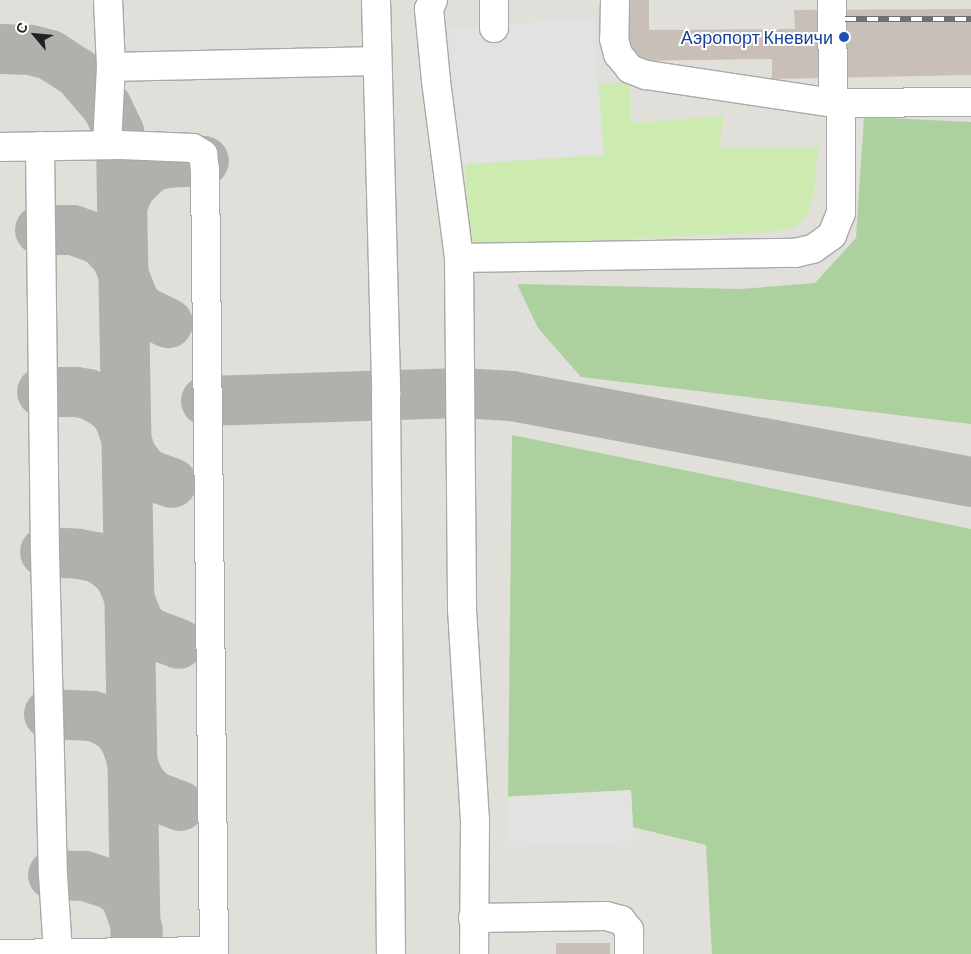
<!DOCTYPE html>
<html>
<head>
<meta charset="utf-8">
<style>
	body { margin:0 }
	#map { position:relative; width:971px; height:954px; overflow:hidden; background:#f2efe9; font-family:Barlow,sans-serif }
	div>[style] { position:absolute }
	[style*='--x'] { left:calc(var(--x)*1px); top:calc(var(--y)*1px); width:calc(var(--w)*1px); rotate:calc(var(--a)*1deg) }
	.airport>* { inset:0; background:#e1dfda; transform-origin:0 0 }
	.grass>* { inset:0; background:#cdebb0 }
	.forest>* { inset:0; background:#add19e }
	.parking>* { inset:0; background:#e2e2e2; transform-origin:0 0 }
	.taxiway>* { height:50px; margin:-25px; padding:0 25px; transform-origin:25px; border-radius:25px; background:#b1b0ac }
	.building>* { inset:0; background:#c7bfb8; transform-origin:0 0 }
	.roads { filter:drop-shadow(1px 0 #a9a9a9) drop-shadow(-1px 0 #a9a9a9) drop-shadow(0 1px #a9a9a9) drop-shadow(0 -1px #a9a9a9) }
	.minor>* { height:28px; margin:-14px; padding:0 14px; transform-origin:14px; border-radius:14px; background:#fff }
	.rail>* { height:5.5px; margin-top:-2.75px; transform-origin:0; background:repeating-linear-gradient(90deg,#fff 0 11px,#707070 0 22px); box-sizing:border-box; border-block:1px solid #707070 }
	.dots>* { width:14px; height:14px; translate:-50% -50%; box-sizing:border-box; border:2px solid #fff; border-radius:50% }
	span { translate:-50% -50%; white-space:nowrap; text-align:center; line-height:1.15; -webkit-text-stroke:4px #fff; paint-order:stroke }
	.transit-label { font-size:18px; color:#164399 }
	.right { translate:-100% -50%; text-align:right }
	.north { position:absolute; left:10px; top:10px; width:50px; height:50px; -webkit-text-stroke:4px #fff; paint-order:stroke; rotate:298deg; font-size:14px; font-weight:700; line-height:20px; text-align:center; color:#222 }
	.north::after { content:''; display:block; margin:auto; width:18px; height:22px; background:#222; clip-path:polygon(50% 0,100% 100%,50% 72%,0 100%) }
</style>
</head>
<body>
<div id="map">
	<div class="airport">
		<i style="left:0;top:0;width:971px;height:954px"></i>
	</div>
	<div class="grass">
		<i style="clip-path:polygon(630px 82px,631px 123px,724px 116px,719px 147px,819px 148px,813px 198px,807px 216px,794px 228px,770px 232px,467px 247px,466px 159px,603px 155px,599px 84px)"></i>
	</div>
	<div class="forest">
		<i style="clip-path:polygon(864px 117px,971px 122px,971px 424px,581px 377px,538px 328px,517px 284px,741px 289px,815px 283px,856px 238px)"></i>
		<i style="clip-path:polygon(512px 435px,971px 529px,971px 954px,712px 954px,706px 845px,633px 827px,631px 790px,508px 798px)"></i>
	</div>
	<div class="parking">
		<i style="left:594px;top:18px;width:137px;height:146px;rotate:86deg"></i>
		<i style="left:631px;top:790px;width:51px;height:123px;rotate:87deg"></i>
	</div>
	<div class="taxiway">
		<i style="--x:0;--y:49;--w:31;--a:2"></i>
		<i style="--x:31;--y:50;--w:20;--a:15"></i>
		<i style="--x:50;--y:55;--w:33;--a:33"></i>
		<i style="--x:78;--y:73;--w:45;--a:49.5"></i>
		<i style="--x:107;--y:107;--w:28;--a:64"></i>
		<i style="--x:119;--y:132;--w:13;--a:81"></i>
		<i style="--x:121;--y:145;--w:809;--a:88.94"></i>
		<i style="--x:122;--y:205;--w:21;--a:-65"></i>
		<i style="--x:131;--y:186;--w:28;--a:-44"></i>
		<i style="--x:151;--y:167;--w:16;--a:-15"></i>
		<i style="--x:166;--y:163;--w:38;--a:-3"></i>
		<i style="--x:40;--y:230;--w:33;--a:0"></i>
		<i style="--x:73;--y:230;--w:30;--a:20"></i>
		<i style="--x:101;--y:240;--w:24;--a:48"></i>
		<i style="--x:117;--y:258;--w:46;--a:68.4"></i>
		<i style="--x:134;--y:301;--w:11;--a:52"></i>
		<i style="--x:141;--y:310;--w:30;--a:26"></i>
		<i style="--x:42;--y:392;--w:34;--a:0"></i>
		<i style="--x:76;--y:392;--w:12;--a:9"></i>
		<i style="--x:88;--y:394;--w:16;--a:27"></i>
		<i style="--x:102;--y:401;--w:14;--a:36"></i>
		<i style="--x:113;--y:409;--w:13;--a:58"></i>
		<i style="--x:120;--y:420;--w:38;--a:72"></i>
		<i style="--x:132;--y:456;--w:17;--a:54"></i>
		<i style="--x:142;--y:470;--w:12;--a:31"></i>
		<i style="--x:152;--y:476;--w:21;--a:19"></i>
		<i style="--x:206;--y:401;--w:254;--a:-1.8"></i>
		<i style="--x:460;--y:393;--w:52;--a:3.3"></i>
		<i style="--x:512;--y:396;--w:467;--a:10.6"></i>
		<i style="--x:45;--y:552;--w:34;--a:3"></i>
		<i style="--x:79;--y:554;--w:16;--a:11"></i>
		<i style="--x:95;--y:557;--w:11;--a:27"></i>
		<i style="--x:105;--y:562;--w:16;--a:40"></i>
		<i style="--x:117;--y:572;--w:12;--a:59"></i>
		<i style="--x:123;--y:582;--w:44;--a:68.7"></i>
		<i style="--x:139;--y:623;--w:13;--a:45"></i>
		<i style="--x:148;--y:632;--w:33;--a:21"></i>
		<i style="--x:49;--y:714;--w:44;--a:2.6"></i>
		<i style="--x:93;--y:716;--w:16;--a:22"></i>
		<i style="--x:108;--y:722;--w:14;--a:39"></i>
		<i style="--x:119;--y:731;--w:13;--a:58"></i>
		<i style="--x:126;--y:742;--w:36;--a:72"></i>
		<i style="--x:137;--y:776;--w:14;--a:56"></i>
		<i style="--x:145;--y:788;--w:12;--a:42"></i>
		<i style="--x:154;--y:796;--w:28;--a:21"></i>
		<i style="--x:53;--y:875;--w:32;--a:2"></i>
		<i style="--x:85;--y:876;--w:29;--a:18"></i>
		<i style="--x:113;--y:885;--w:16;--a:40"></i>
		<i style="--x:125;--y:895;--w:38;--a:70"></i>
	</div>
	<div class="building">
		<i style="clip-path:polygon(627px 0,649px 0,649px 30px,795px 29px,794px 10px,971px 9px,971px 75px,772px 79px,772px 59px,628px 61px)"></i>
		<i style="left:556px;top:943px;width:54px;height:11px"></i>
	</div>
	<div class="roads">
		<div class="minor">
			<i style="--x:108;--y:0;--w:67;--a:87.4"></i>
			<i style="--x:376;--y:0;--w:395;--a:88.5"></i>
			<i style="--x:386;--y:395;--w:559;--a:89.49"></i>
			<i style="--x:433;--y:0;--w:10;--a:114"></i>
			<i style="--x:429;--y:9;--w:72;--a:84.4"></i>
			<i style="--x:436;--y:81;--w:178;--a:82.6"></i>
			<i style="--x:459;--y:258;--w:351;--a:89.5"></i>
			<i style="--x:462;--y:609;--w:211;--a:86.5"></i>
			<i style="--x:475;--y:820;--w:134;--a:90.4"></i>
			<i style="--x:615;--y:0;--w:39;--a:91"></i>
			<i style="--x:614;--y:39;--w:16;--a:75"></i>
			<i style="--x:618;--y:54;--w:19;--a:51"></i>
			<i style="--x:630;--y:69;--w:17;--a:21"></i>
			<i style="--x:646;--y:75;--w:189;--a:8.5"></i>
			<i style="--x:832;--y:0;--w:103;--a:89.4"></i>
			<i style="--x:833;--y:103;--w:138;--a:-0.4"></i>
			<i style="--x:494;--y:28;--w:28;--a:-90"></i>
			<i style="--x:107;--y:145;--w:78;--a:-87.1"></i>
			<i style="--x:111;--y:67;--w:266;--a:-1.3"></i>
			<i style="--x:40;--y:146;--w:406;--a:89.3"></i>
			<i style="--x:45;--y:552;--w:323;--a:88.6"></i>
			<i style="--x:53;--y:875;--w:77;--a:86.3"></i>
			<i style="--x:0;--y:147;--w:121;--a:-0.9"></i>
			<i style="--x:121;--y:145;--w:72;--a:2.4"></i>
			<i style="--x:193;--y:148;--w:12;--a:31"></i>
			<i style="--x:203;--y:154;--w:16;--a:83"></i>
			<i style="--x:205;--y:170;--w:784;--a:89.34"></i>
			<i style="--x:459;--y:258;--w:336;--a:-0.9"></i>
			<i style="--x:795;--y:253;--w:18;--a:-13"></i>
			<i style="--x:813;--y:249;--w:24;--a:-36"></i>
			<i style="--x:832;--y:235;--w:24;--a:-68"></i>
			<i style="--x:841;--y:213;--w:110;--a:-90"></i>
			<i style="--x:473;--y:918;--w:133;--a:-0.9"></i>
			<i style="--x:606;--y:916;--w:16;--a:15"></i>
			<i style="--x:621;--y:920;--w:13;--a:51"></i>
			<i style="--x:629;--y:930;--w:24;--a:90"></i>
			<i style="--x:0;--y:954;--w:214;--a:-0.8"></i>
		</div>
	</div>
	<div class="rail">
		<i style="--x:845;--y:19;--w:126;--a:0"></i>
	</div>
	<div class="dots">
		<i style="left:844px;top:37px;background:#1a4fb4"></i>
	</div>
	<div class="transit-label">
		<span class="right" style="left:833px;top:37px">Аэропорт Кневичи</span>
	</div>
	<div class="north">С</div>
</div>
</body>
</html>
